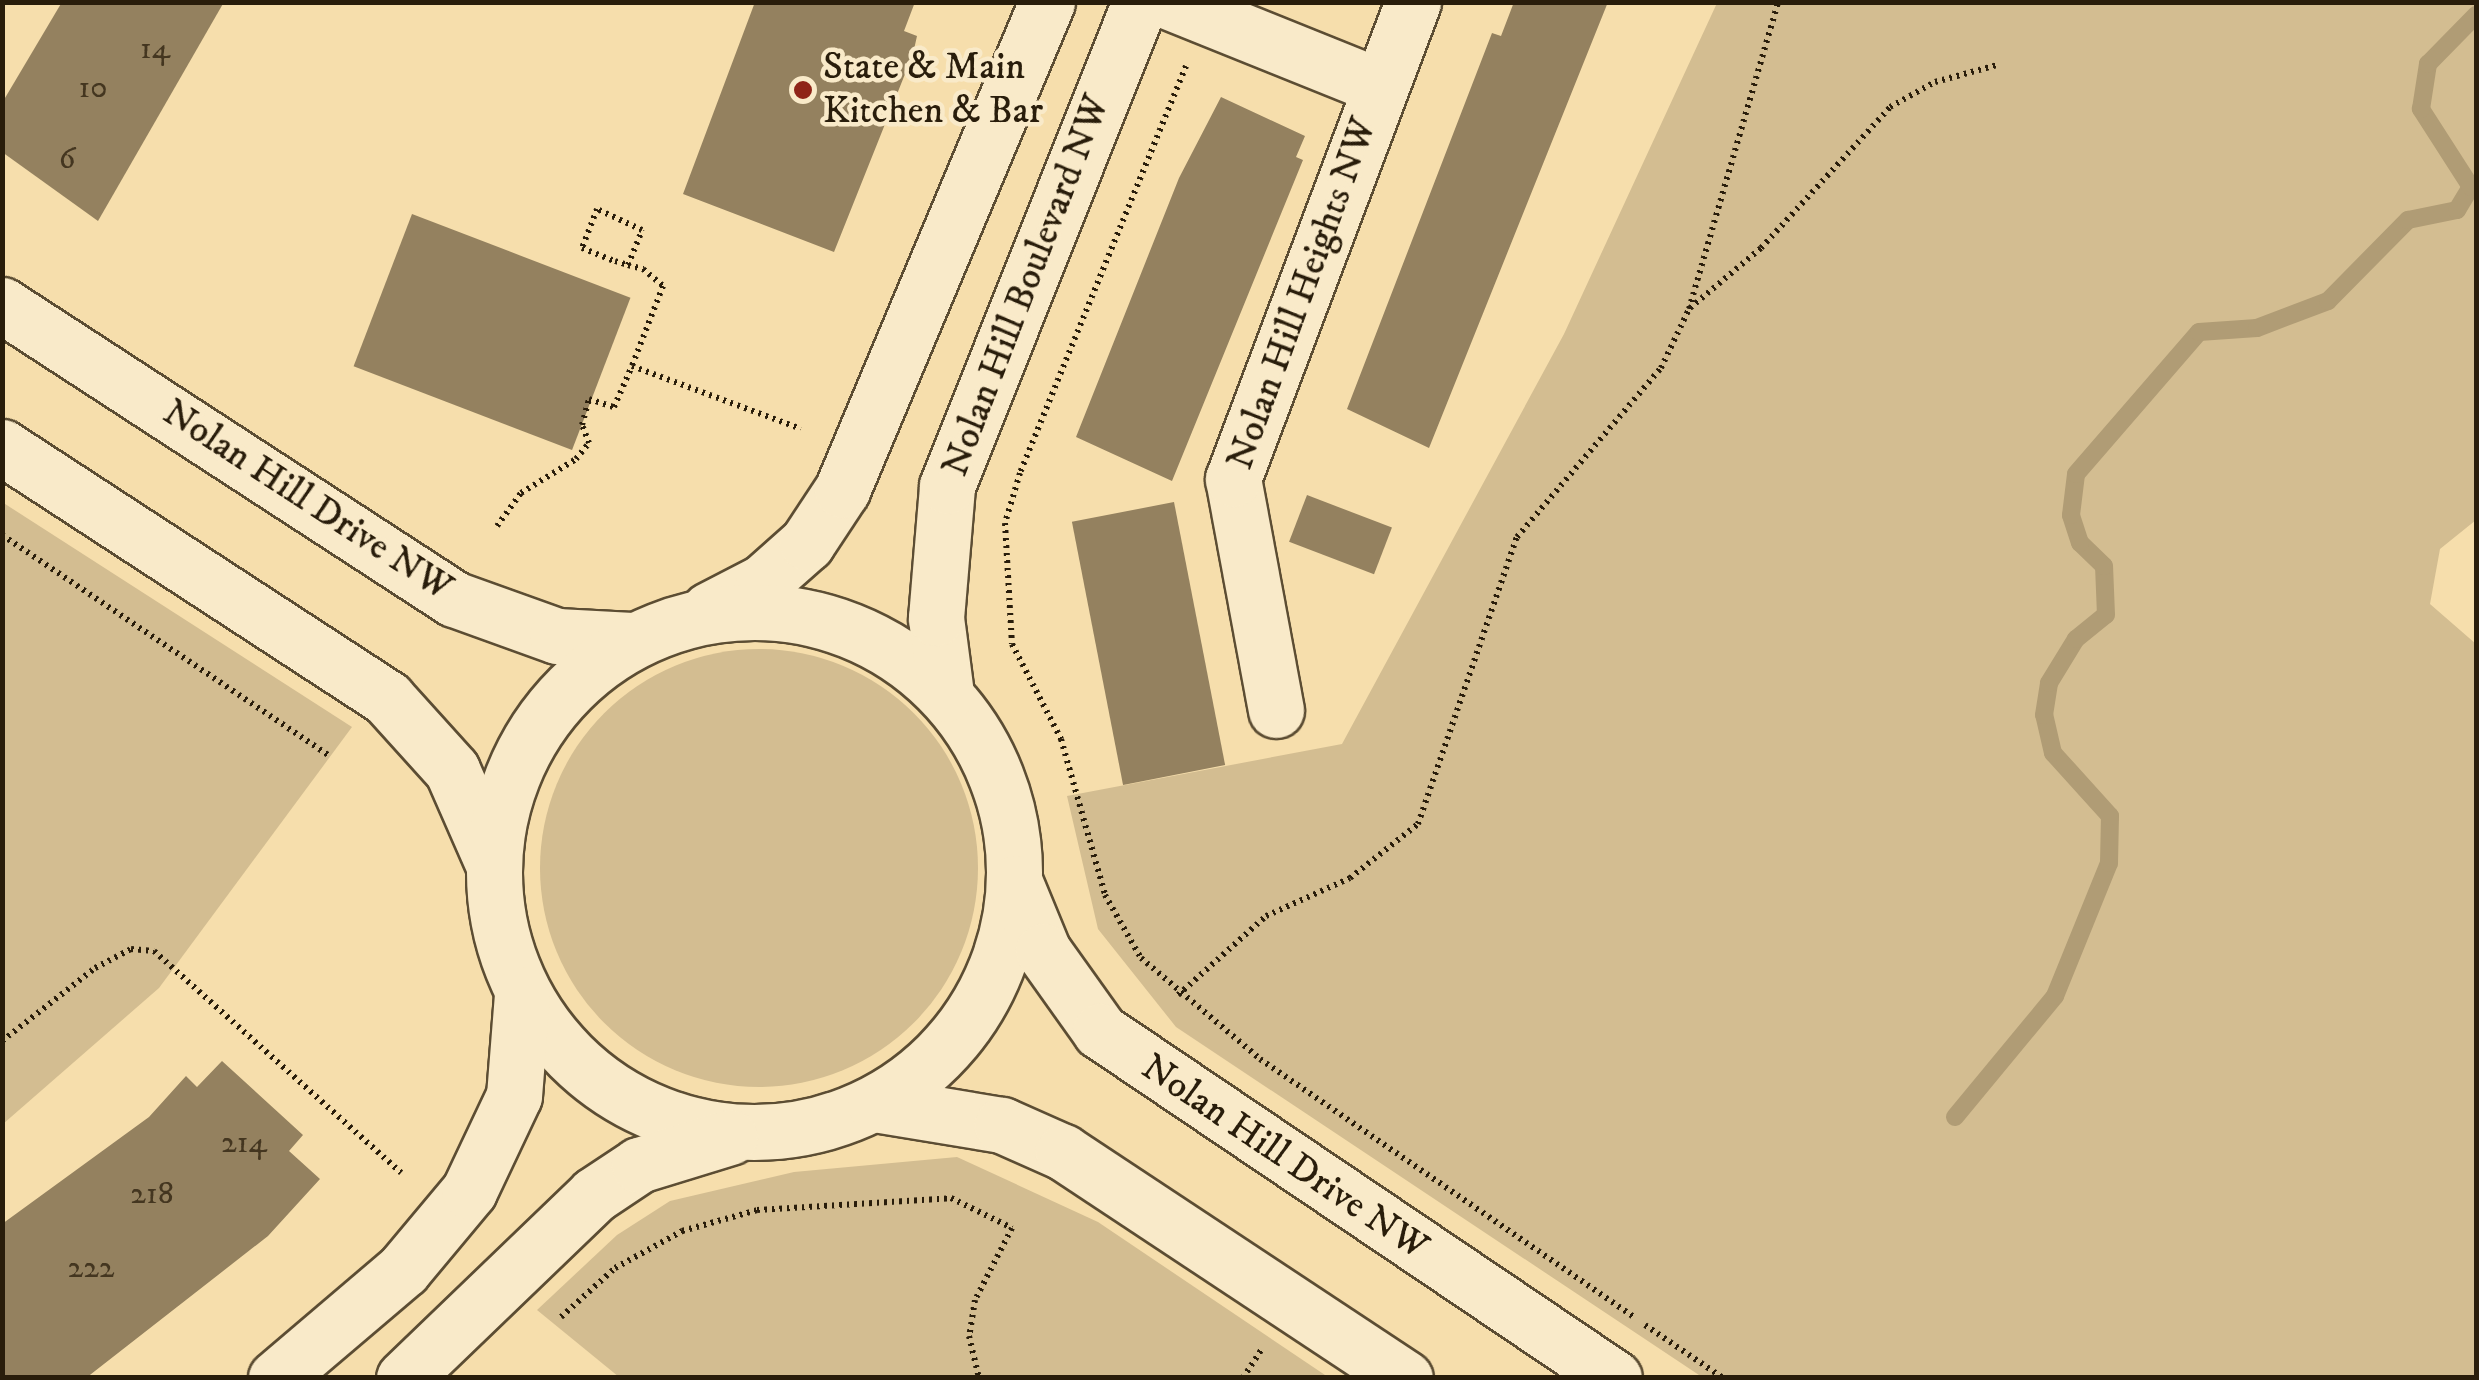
<!DOCTYPE html>
<html>
<head>
<meta charset="utf-8">
<style>
	body { margin:0 }
	#map { position:relative; width:2479px; height:1380px; overflow:hidden; background:#f6deac; font-family:"IM FELL DW Pica",serif }
	div>[style] { position:absolute }
	[style*='--x'] { left:calc(var(--x)*1px); top:calc(var(--y)*1px); width:calc(var(--w)*1px); rotate:calc(var(--a)*1deg) }
	.green>* { inset:0; background:#d3bd91 }
	.round { border-radius:50% }
	.stream>* { height:18px; margin:-9px; padding:0 9px; transform-origin:9px; border-radius:9px; background:#b09c75 }
	.building>* { inset:0; background:#94815f; transform-origin:0 0 }
	.path>* { height:6px; margin-top:-3px; transform-origin:0; background:repeating-linear-gradient(90deg,#291d0b 0 2.5px,transparent 0 7.5px) }
	.roads { filter:drop-shadow(2px 0 #5c4d33) drop-shadow(-2px 0 #5c4d33) drop-shadow(0 2px #5c4d33) drop-shadow(0 -2px #5c4d33) }
	.minor>* { height:55px; margin:-27.5px; padding:0 27.5px; transform-origin:27.5px; border-radius:27.5px; background:#f9eac9 }
	.tertiary>* { height:55px; margin:-27.5px; padding:0 27.5px; transform-origin:27.5px; border-radius:27.5px; background:#f9eac9 }
	.tertiary>.ring { margin:-27.5px; padding:0; box-sizing:content-box; background:none; border:55px solid #f9eac9; border-radius:50% }
	.dots>* { width:28px; height:28px; translate:-50% -50%; box-sizing:border-box; border:5px solid #f9eac9; border-radius:50% }
	span { translate:-50% -50%; white-space:nowrap; text-align:center; line-height:1.15; -webkit-text-stroke:9px #f9eac9; paint-order:stroke }
	.number-label { font-size:32px; color:#443620 }
	.number-label span { -webkit-text-stroke-width:0 }
	.poi-label { font-size:38px; color:#291d0b }
	.left { translate:0 -50%; text-align:left }
	.street-label { font-size:38px; color:#291d0b }
	.frame { position:absolute; inset:0; border:5px solid #291d0b; pointer-events:none }
</style>
</head>
<body>
<div id="map">
	<div class="green">
		<i style="clip-path:polygon(1717px 3px,2476px 3px,2476px 520px,2440px 549px,2430px 604px,2476px 644px,2476px 1377px,1702px 1377px,1176px 1027px,1098px 929px,1067px 796px,1342px 744px,1564px 334px)"></i>
		<i style="clip-path:polygon(2px 502px,352px 727px,159px 988px,3px 1124px)"></i>
		<i class="round" style="left:540px;top:649px;width:438px;height:438px"></i>
		<i style="clip-path:polygon(957px 1157px,1098px 1222px,1328px 1377px,619px 1377px,537px 1310px,617px 1235px,670px 1201px,794px 1172px)"></i>
	</div>
	<div class="stream">
		<i style="--x:1955;--y:1117;--w:157;--a:-50.4"></i>
		<i style="--x:2055;--y:996;--w:144;--a:-67.9"></i>
		<i style="--x:2109;--y:863;--w:47;--a:-88.8"></i>
		<i style="--x:2110;--y:816;--w:85;--a:-132.1"></i>
		<i style="--x:2053;--y:753;--w:39;--a:-103"></i>
		<i style="--x:2044;--y:715;--w:32;--a:-81"></i>
		<i style="--x:2049;--y:683;--w:52;--a:-58.5"></i>
		<i style="--x:2076;--y:639;--w:38;--a:-39"></i>
		<i style="--x:2106;--y:615;--w:49;--a:-92.3"></i>
		<i style="--x:2104;--y:566;--w:33;--a:-136"></i>
		<i style="--x:2080;--y:543;--w:29;--a:-108"></i>
		<i style="--x:2071;--y:515;--w:41;--a:-83"></i>
		<i style="--x:2076;--y:474;--w:188;--a:-49.1"></i>
		<i style="--x:2199;--y:332;--w:58;--a:-3.9"></i>
		<i style="--x:2257;--y:328;--w:76;--a:-20.8"></i>
		<i style="--x:2328;--y:301;--w:114;--a:-45.4"></i>
		<i style="--x:2408;--y:220;--w:50;--a:-11.5"></i>
		<i style="--x:2457;--y:210;--w:27;--a:-59"></i>
		<i style="--x:2471;--y:187;--w:93;--a:-122.7"></i>
		<i style="--x:2421;--y:109;--w:46;--a:-81.2"></i>
		<i style="--x:2428;--y:64;--w:69;--a:-45.6"></i>
	</div>
	<div class="building">
		<i style="clip-path:polygon(62px 2px,224px 2px,98px 221px,2px 152px,2px 103px)"></i>
		<i style="clip-path:polygon(755px 2px,915px 2px,904px 31px,917px 36px,913px 54px,834px 252px,683px 194px)"></i>
		<i style="clip-path:polygon(1514px 2px,1608px 2px,1429px 448px,1347px 409px,1492px 33px,1501px 36px)"></i>
		<i style="clip-path:polygon(1221px 97px,1305px 136px,1296px 157px,1303px 160px,1172px 481px,1076px 437px,1179px 178px)"></i>
		<i style="left:412px;top:214px;width:234px;height:163px;rotate:21deg"></i>
		<i style="left:1307px;top:495px;width:91px;height:50px;rotate:21deg"></i>
		<i style="left:1174px;top:502px;width:268px;height:104px;rotate:79deg"></i>
		<i style="clip-path:polygon(222px 1061px,303px 1135px,289px 1151px,320px 1179px,268px 1236px,86px 1378px,2px 1378px,2px 1224px,149px 1117px,186px 1076px,197px 1087px)"></i>
	</div>
	<div class="path">
		<i style="--x:1186;--y:66;--w:440;--a:112.2"></i>
		<i style="--x:1020;--y:473;--w:52;--a:106.7"></i>
		<i style="--x:1005;--y:523;--w:121;--a:86.7"></i>
		<i style="--x:1012;--y:644;--w:107;--a:62.7"></i>
		<i style="--x:1061;--y:739;--w:162;--a:74.2"></i>
		<i style="--x:1105;--y:895;--w:73;--a:60.3"></i>
		<i style="--x:1141;--y:958;--w:156;--a:40.3"></i>
		<i style="--x:1260;--y:1059;--w:456;--a:34.6"></i>
		<i style="--x:628;--y:265;--w:38;--a:-68"></i>
		<i style="--x:642;--y:230;--w:50;--a:-155"></i>
		<i style="--x:597;--y:209;--w:42;--a:111"></i>
		<i style="--x:582;--y:248;--w:35;--a:22"></i>
		<i style="--x:615;--y:261;--w:14;--a:17"></i>
		<i style="--x:628;--y:265;--w:16;--a:15"></i>
		<i style="--x:643;--y:269;--w:26;--a:40"></i>
		<i style="--x:663;--y:286;--w:86;--a:111.2"></i>
		<i style="--x:632;--y:366;--w:180;--a:20.4"></i>
		<i style="--x:1690;--y:308;--w:93;--a:-40.2"></i>
		<i style="--x:1761;--y:248;--w:191;--a:-47.5"></i>
		<i style="--x:1890;--y:107;--w:51;--a:-29.1"></i>
		<i style="--x:1935;--y:82;--w:64;--a:-15.3"></i>
		<i style="--x:497;--y:526;--w:41;--a:-54"></i>
		<i style="--x:521;--y:493;--w:65;--a:-31.7"></i>
		<i style="--x:576;--y:459;--w:21;--a:-51"></i>
		<i style="--x:589;--y:443;--w:19;--a:-111"></i>
		<i style="--x:582;--y:425;--w:27;--a:-75"></i>
		<i style="--x:589;--y:399;--w:26;--a:18"></i>
		<i style="--x:614;--y:407;--w:45;--a:-66.3"></i>
		<i style="--x:2;--y:535;--w:397;--a:34"></i>
		<i style="--x:1178;--y:995;--w:118;--a:-41.9"></i>
		<i style="--x:1266;--y:916;--w:92;--a:-24.3"></i>
		<i style="--x:1350;--y:878;--w:87;--a:-38.5"></i>
		<i style="--x:1418;--y:824;--w:304;--a:-71"></i>
		<i style="--x:1517;--y:537;--w:222;--a:-49.6"></i>
		<i style="--x:1661;--y:368;--w:65;--a:-64.6"></i>
		<i style="--x:1689;--y:309;--w:320;--a:-73.8"></i>
		<i style="--x:2;--y:1041;--w:118;--a:-38.1"></i>
		<i style="--x:95;--y:968;--w:41;--a:-27.8"></i>
		<i style="--x:131;--y:949;--w:23;--a:5"></i>
		<i style="--x:154;--y:951;--w:332;--a:41.9"></i>
		<i style="--x:561;--y:1317;--w:73;--a:-42.2"></i>
		<i style="--x:615;--y:1268;--w:77;--a:-28.9"></i>
		<i style="--x:682;--y:1231;--w:78;--a:-15.6"></i>
		<i style="--x:757;--y:1210;--w:194;--a:-3.5"></i>
		<i style="--x:951;--y:1198;--w:68;--a:26.2"></i>
		<i style="--x:1012;--y:1228;--w:81;--a:117.2"></i>
		<i style="--x:975;--y:1300;--w:36;--a:99"></i>
		<i style="--x:969;--y:1336;--w:43;--a:76.6"></i>
		<i style="--x:1645;--y:1325;--w:94;--a:34.2"></i>
		<i style="--x:1243;--y:1378;--w:35;--a:-57"></i>
	</div>
	<div class="roads">
		<div class="minor">
			<i style="--x:1170;--y:2;--w:225;--a:21.9"></i>
			<i style="--x:1276;--y:710;--w:235;--a:-100.5"></i>
			<i style="--x:1233;--y:479;--w:510;--a:-69.33"></i>
		</div>
		<div class="tertiary">
			<i style="--x:2;--y:305;--w:539;--a:33.04"></i>
			<i style="--x:454;--y:599;--w:109;--a:19.8"></i>
			<i style="--x:557;--y:636;--w:75;--a:3.1"></i>
			<i style="--x:2;--y:447;--w:460;--a:33.1"></i>
			<i style="--x:387;--y:698;--w:97;--a:47.9"></i>
			<i style="--x:452;--y:770;--w:99;--a:66.3"></i>
			<i style="--x:709;--y:610;--w:61;--a:-27.4"></i>
			<i style="--x:763;--y:582;--w:59;--a:-41.6"></i>
			<i style="--x:807;--y:543;--w:64;--a:-56.6"></i>
			<i style="--x:842;--y:490;--w:529;--a:-67.21"></i>
			<i class="ring" style="left:494px;top:612px;width:465px;height:465px"></i>
			<i style="--x:946;--y:694;--w:77;--a:-97.5"></i>
			<i style="--x:936;--y:618;--w:132;--a:-85.2"></i>
			<i style="--x:947;--y:486;--w:521;--a:-68.26"></i>
			<i style="--x:1015;--y:883;--w:74;--a:67.6"></i>
			<i style="--x:1043;--y:951;--w:98;--a:54.5"></i>
			<i style="--x:1100;--y:1031;--w:620;--a:34.02"></i>
			<i style="--x:875;--y:1104;--w:129;--a:9.4"></i>
			<i style="--x:1002;--y:1125;--w:67;--a:23.9"></i>
			<i style="--x:1063;--y:1152;--w:410;--a:33.5"></i>
			<i style="--x:276;--y:1378;--w:167;--a:-40.4"></i>
			<i style="--x:403;--y:1270;--w:103;--a:-50.1"></i>
			<i style="--x:469;--y:1191;--w:105;--a:-64.7"></i>
			<i style="--x:514;--y:1096;--w:102;--a:-85.5"></i>
			<i style="--x:404;--y:1378;--w:264;--a:-43.9"></i>
			<i style="--x:594;--y:1195;--w:54;--a:-33.7"></i>
			<i style="--x:639;--y:1165;--w:95;--a:-17.1"></i>
		</div>
	</div>
	<div class="dots">
		<i style="left:803px;top:90px;background:#8f2418"></i>
	</div>
	<div class="number-label">
		<span style="left:155px;top:49px">14</span>
		<span style="left:93px;top:88px">10</span>
		<span style="left:67px;top:159px">6</span>
		<span style="left:244px;top:1143px">214</span>
		<span style="left:152px;top:1194px">218</span>
		<span style="left:91px;top:1268px">222</span>
	</div>
	<div class="poi-label">
		<span class="left" style="left:823px;top:90px">State &amp; Main<br>Kitchen &amp; Bar</span>
	</div>
	<div class="street-label">
		<span style="left:1027px;top:286px;rotate:-69deg">Nolan Hill Boulevard NW</span>
		<span style="left:1303px;top:294px;rotate:-70deg">Nolan Hill Heights NW</span>
		<span style="left:307px;top:501px;rotate:33deg">Nolan Hill Drive NW</span>
		<span style="left:1284px;top:1158px;rotate:34deg">Nolan Hill Drive NW</span>
	</div>
	<div class="frame"></div>
</div>
</body>
</html>
